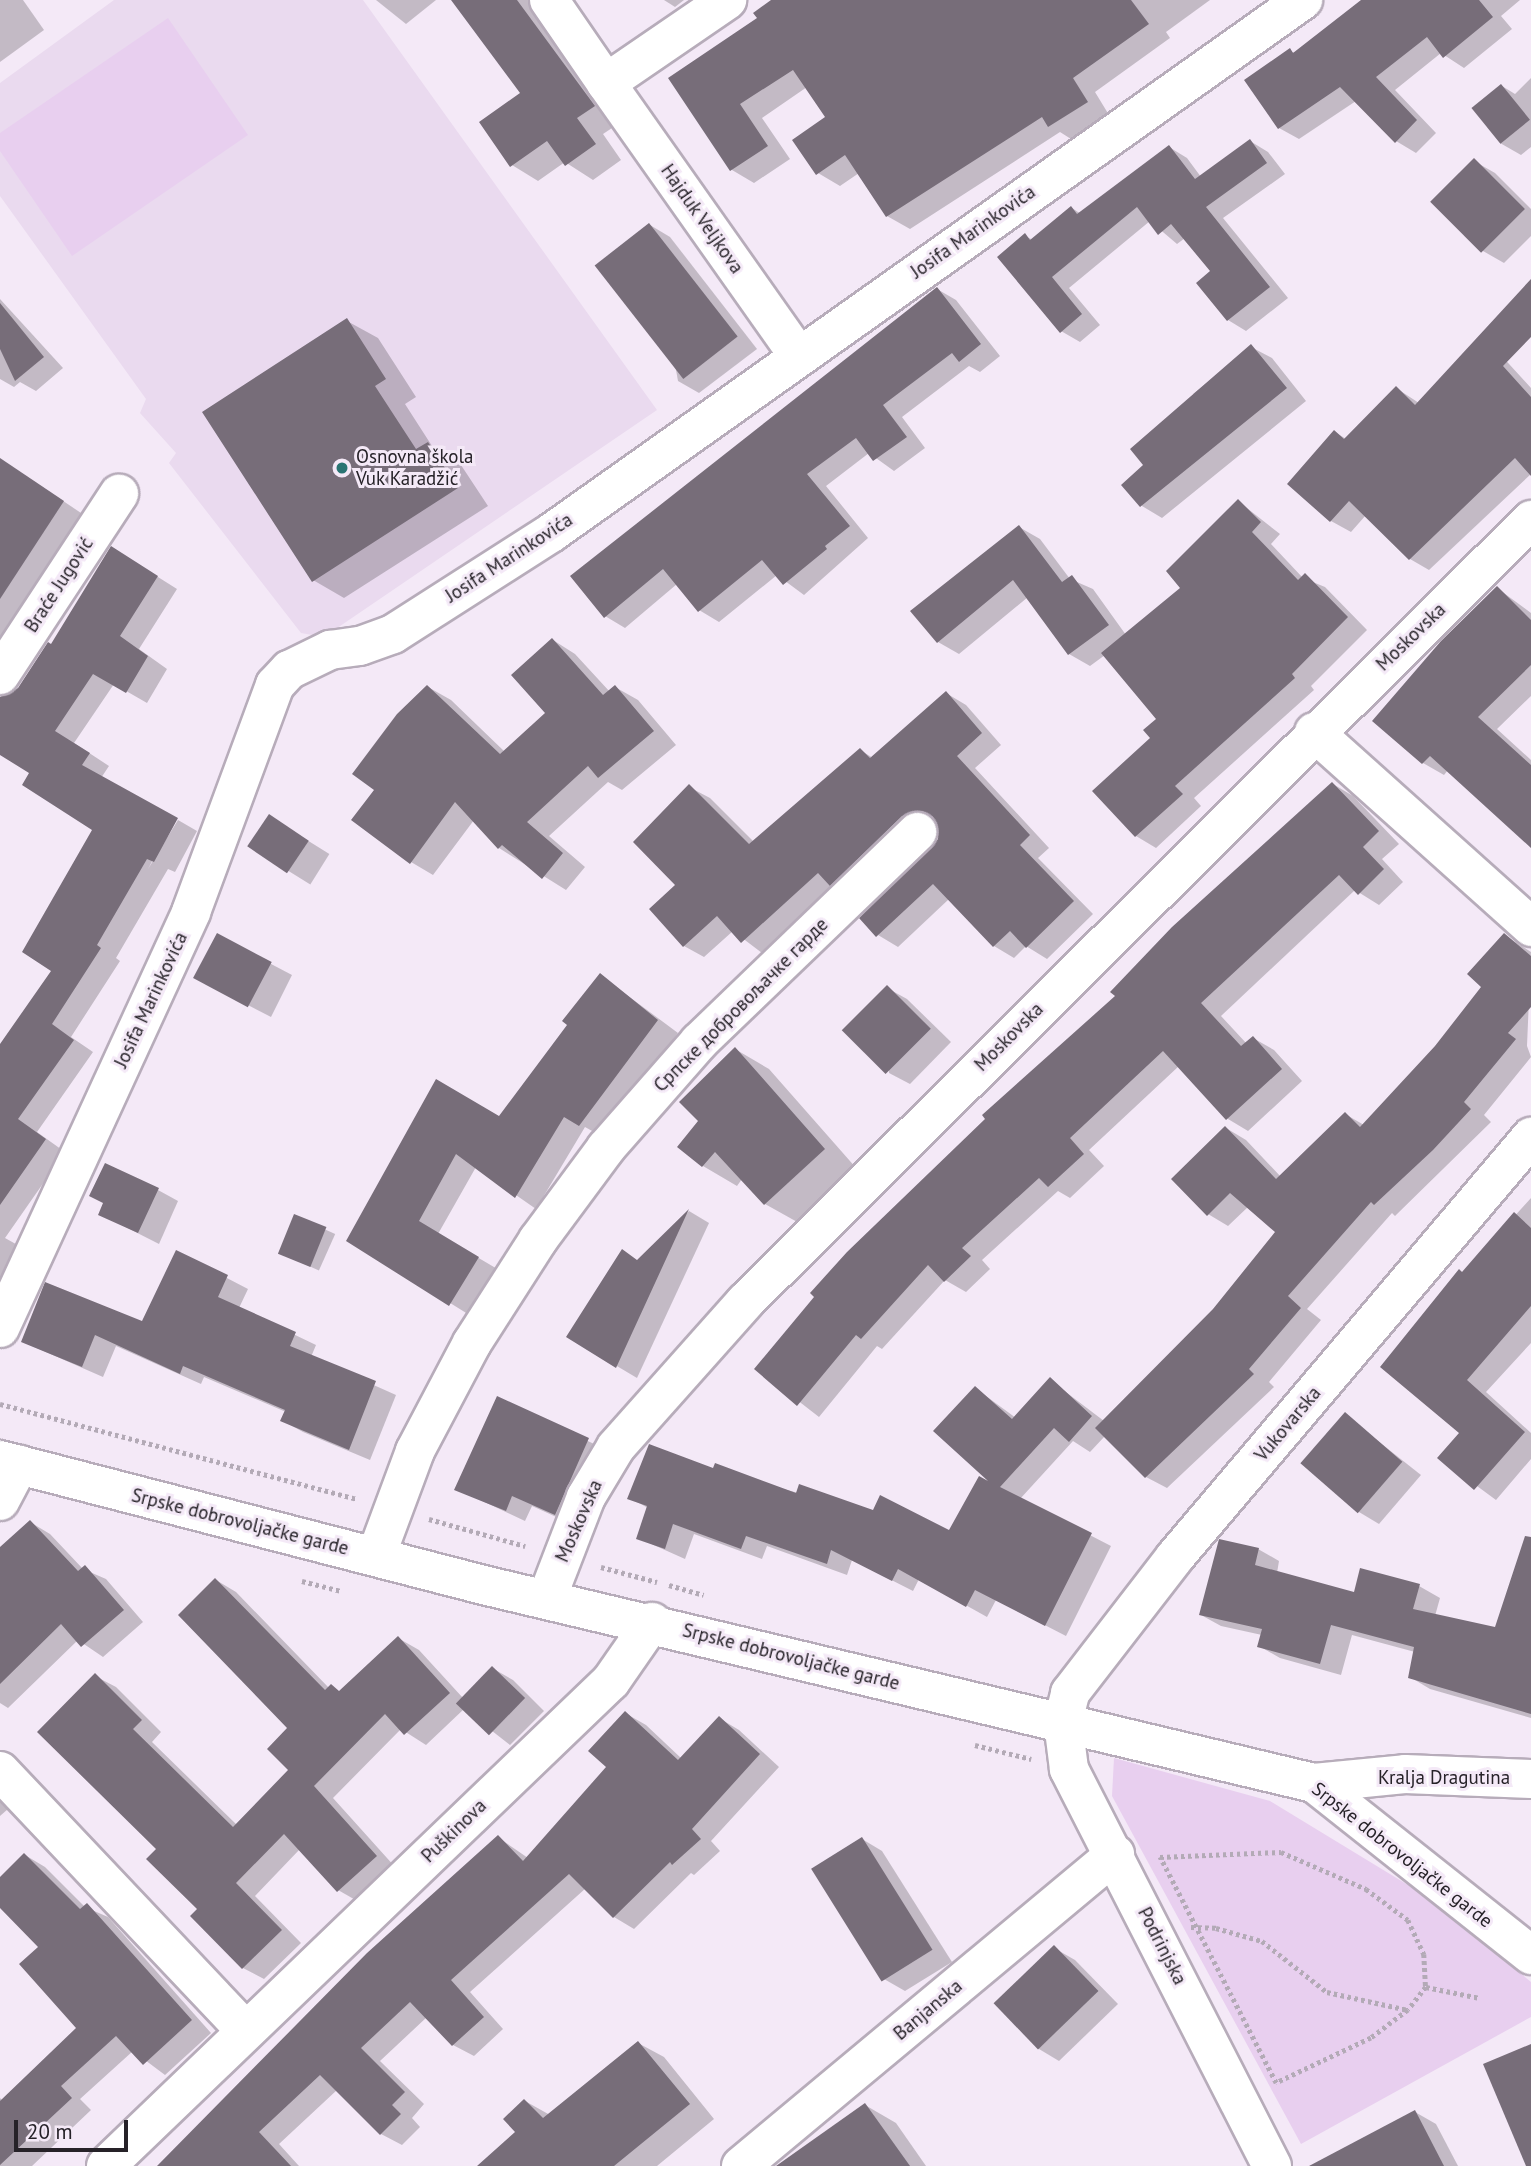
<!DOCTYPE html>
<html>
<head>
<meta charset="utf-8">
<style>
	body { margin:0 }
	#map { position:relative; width:1531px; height:2166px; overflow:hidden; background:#f4e9f7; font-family:"PT Sans",sans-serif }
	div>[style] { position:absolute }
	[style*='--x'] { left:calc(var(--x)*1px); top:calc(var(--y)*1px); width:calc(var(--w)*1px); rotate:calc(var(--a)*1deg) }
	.built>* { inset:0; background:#eadaef }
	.green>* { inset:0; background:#e8cfef }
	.shadow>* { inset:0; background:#0003; transform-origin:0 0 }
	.building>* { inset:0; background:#776d79; transform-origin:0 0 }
	.path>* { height:4.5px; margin-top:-2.25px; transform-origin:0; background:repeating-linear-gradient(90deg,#b3aab6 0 3.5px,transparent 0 7px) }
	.roads { filter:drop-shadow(2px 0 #b7acba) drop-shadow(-2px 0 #b7acba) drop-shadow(0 2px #b7acba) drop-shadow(0 -2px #b7acba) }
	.minor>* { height:38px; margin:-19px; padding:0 19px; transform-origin:19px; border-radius:19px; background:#fff }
	.secondary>* { height:38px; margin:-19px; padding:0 19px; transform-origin:19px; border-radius:19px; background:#fff }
	.dots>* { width:19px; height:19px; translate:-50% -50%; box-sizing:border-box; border:4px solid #f4e9f7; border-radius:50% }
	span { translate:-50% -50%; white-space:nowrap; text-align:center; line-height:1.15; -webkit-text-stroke:6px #f4e9f7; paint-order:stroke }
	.street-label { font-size:19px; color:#262228 }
	.poi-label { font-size:19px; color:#262228 }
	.left { translate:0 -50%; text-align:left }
	.scale { position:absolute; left:14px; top:2120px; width:114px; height:32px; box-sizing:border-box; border:4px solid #262228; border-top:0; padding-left:9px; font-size:21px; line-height:24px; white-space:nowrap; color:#262228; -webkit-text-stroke:5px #f4e9f7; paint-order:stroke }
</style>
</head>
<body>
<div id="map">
	<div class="built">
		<i style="clip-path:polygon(114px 0,363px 0,657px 410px,324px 637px,301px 633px,169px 463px,176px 453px,140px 413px,146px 399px,0 196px,0 83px)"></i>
	</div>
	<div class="green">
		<i style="clip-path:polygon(168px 18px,248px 135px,72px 256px,0 151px,0 133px)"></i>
		<i style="clip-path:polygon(1114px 1758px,1270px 1801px,1431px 1899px,1531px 1982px,1531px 2017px,1301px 2144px,1112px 1796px)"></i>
	</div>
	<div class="shadow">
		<i style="clip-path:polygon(0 0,23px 0,44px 30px,0 62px)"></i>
		<i style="clip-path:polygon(376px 0,436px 0,406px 24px)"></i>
		<i style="clip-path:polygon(453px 0,531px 0,621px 122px,603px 134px,621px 160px,593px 180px,565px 162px,538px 181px,512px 165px,522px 94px)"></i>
		<i style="clip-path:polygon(664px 0,684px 0,675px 7px)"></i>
		<i style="clip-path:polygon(774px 0,1210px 0,1166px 32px,1170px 38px,1095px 92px,1109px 115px,1071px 139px,1060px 132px,910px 229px,887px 216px,859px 173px,840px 186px,818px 173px,828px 117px,807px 87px,762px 118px,790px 159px,754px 183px,732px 170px,670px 78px,759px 19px)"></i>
		<i style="clip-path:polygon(1364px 0,1520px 0,1501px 16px,1512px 29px,1464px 68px,1441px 53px,1395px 90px,1436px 133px,1416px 153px,1396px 141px,1356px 101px,1299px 139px,1279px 128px,1290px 51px,1295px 53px)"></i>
		<i style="clip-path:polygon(1531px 78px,1531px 147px,1521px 155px,1500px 143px,1474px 109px,1502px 86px,1515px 94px)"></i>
		<i style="clip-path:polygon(1250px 141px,1268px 152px,1285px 174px,1223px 218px,1288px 298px,1246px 331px,1228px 320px,1213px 272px,1185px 238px,1177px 244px,1150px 221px,1069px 288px,1100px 325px,1080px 342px,1061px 331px,1025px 236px,1033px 240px,1072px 208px,1081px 214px,1169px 147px,1187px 158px,1201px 177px)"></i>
		<i style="clip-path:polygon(1474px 161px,1495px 173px,1531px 209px,1531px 236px,1504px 263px,1483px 251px)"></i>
		<i style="clip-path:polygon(650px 225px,670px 237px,757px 349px,699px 393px,678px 381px)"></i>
		<i style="clip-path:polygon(937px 289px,956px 300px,1000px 356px,980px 372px,969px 366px,902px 417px,925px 448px,894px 471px,869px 453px,826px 486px,868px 538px,804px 595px,777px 575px,719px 622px,699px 610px,677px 584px,625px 628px,605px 616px)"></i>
		<i style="clip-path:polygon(0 299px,63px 368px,36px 391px,20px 382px,14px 387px,0 379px)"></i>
		<i style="clip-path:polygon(347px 321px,378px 338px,416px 397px,405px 404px,432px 446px,459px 462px,488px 506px,344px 598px,313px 580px)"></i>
		<i style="clip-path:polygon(1251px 347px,1272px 358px,1306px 401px,1162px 518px,1142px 506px,1145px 465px,1196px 398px,1193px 394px)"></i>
		<i style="clip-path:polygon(1499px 353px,1531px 388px,1531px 474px,1429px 570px,1410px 559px,1366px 515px,1351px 532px,1331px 521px,1335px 432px,1346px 439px,1396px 388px,1419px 403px)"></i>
		<i style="clip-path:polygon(0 472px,26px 476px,84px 515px,0 649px)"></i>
		<i style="clip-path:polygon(1238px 501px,1280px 534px,1271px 544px,1303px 578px,1325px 587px,1367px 630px,1311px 686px,1314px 690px,1194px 798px,1201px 806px,1156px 848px,1136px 836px,1095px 791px,1152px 738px,1158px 720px,1105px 655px,1090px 666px,1069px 654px,1028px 597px,959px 654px,938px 642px,912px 611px,1019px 527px,1040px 539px,1070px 579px,1093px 589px,1126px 635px,1183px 588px)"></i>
		<i style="clip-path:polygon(131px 560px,177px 589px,139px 649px,167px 669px,147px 703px,114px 684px,74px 743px,109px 766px,101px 778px,175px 818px,148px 869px,178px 820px,197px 831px,175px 872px,168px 869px,116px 958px,120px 961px,71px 1037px,93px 1052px,37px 1132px,65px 1152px,5px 1238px,23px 1248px,0 1288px,0 1047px,53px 970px,94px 829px,31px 773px,0 753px,0 703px,19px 689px,52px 646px)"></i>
		<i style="clip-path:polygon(1497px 588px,1531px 613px,1531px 696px,1497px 729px,1531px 760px,1531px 846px,1448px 770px,1444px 775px,1423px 763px,1375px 721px)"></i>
		<i style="clip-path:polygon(553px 640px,575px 654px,610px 692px,615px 687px,638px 700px,676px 745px,622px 790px,608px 782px,549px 836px,585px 867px,566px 890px,499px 848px,474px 820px,433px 875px,411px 862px,376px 790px,428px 687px,451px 700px,505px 752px,547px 713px)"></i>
		<i style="clip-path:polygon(946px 693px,966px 705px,1001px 745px,975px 768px,1049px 848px,1038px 858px,1093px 914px,1047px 959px,1026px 946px,1014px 958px,994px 946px,949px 899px,898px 947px,878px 935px,940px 839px,936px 823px,922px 827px,836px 887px,762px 953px,733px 931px,704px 957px,684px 946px,678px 885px,689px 787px,710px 798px,754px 842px,860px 750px,873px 758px)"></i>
		<i style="clip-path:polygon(1333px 784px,1353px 796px,1399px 844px,1382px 859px,1403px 882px,1379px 905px,1355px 890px,1221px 1016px,1247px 1044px,1253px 1038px,1274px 1050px,1302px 1081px,1248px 1131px,1228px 1119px,1179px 1066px,1089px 1150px,1104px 1166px,1070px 1198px,1058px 1191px,982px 1260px,990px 1269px,966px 1292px,945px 1280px,882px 1349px,877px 1346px,819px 1417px,757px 1369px,1117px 996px)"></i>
		<i style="left:270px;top:817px;width:70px;height:36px;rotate:32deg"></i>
		<i style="clip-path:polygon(1504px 935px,1531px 952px,1527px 1046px,1531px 1057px,1484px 1115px,1491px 1122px,1395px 1216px,1392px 1213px,1307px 1309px,1321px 1320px,1269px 1382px,1274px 1387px,1167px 1488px,1146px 1477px,1105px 1436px,1090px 1452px,1073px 1441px,1020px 1499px,1111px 1546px,1066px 1636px,996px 1600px,987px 1617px,919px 1579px,913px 1591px,852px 1560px,847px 1575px,767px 1546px,762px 1559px,694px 1534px,685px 1559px,638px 1538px,648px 1508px,630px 1498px,714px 1471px,949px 1532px,995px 1486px,975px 1388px,1016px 1418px,1050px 1380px,1104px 1421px,1215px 1310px,1277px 1231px,1249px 1206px,1228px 1226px,1208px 1214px,1226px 1128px,1246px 1140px,1281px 1177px,1345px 1114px,1364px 1125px,1437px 1047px,1484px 987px)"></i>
		<i style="clip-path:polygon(218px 936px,292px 975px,271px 1017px,217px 989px)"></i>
		<i style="clip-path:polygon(600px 975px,678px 1033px,601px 1136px,585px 1127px,536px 1209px,476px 1167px,438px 1234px,499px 1270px,471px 1316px,349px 1240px,499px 1118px,570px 1025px)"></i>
		<i style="clip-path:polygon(887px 988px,907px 999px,951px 1042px,910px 1084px,889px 1073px)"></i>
		<i style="clip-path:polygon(735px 1049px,769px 1069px,857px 1169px,799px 1223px,765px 1204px,742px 1179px,737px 1186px,703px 1166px,701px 1121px)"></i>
		<i style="clip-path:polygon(158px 1190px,178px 1201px,159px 1244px,100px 1214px)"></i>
		<i style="clip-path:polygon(1531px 1198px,1531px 1343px,1486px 1392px,1531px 1433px,1531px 1459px,1496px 1500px,1439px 1458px,1461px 1433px,1463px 1273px)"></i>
		<i style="clip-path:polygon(689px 1211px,709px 1223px,637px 1378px,568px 1337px)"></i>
		<i style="left:295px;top:1216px;width:44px;height:40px;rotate:24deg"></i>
		<i style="clip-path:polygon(177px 1252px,248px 1289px,239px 1308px,316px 1345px,311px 1357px,396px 1395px,370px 1460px,303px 1432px,283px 1421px,286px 1412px,204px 1377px,201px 1384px,116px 1346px,103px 1377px,23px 1342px,143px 1323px)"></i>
		<i style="clip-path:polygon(498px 1399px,607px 1450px,574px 1525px,532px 1506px,525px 1521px,457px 1489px)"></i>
		<i style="clip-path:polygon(1345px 1415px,1421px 1475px,1379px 1524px,1359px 1512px)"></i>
		<i style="clip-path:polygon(30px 1522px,50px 1534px,83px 1569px,106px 1579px,143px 1622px,103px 1657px,78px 1640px,8px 1708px,0 1703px,0 1552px)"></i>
		<i style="clip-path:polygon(1220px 1541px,1258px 1549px,1279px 1561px,1277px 1573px,1355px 1595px,1419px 1586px,1440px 1598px,1435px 1616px,1496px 1629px,1531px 1555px,1531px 1718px,1430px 1689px,1410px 1677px,1415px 1652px,1352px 1635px,1341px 1675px,1280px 1658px,1259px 1646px,1262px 1635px,1221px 1626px,1201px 1615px)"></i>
		<i style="clip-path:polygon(216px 1580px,236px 1592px,329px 1688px,341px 1692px,398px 1638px,419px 1650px,463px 1698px,492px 1668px,513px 1680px,544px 1711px,510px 1745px,464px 1709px,426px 1745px,401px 1729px,333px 1798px,396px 1868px,359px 1902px,338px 1890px,300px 1849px,255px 1896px,301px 1943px,264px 1979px,243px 1968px,192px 1916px,199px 1909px,158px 1849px,95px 1676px,116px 1687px,161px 1732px,152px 1742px,237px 1825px,290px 1770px,290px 1728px)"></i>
		<i style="clip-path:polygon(625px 1713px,646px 1725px,682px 1759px,719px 1718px,739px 1730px,779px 1767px,711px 1841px,720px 1851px,694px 1875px,691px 1873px,634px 1929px,614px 1917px,586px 1888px,470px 1992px,503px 2029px,474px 2056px,453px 2045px,427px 2017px,380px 2061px,424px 2104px,412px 2118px,420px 2127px,402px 2145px,381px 2134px,337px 2090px,279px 2144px,299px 2166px,158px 2166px,499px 1838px,528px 1858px,608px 1767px)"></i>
		<i style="clip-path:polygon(0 1800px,8px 1809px,0 1816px)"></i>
		<i style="clip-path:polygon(862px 1839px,882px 1851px,952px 1962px,905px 1991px,884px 1979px)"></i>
		<i style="clip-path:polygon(25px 1855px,45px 1867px,85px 1907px,108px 1917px,211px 2033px,165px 2075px,133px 2051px,80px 2099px,91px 2110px,32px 2166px,0 2166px,0 2098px,3px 2101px,78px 2028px,40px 1947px,0 1906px,0 1879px)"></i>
		<i style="clip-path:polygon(1054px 1948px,1075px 1960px,1118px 2004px,1059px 2061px,1039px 2049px)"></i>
		<i style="clip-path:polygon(638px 2043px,664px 2057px,714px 2119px,657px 2166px,480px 2166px,518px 2132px,525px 2101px,550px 2115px)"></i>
		<i style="clip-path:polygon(865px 2105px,896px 2123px,926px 2166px,803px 2166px)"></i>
		<i style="clip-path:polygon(1415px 2112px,1436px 2124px,1458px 2166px,1388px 2166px)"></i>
	</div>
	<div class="building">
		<i style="clip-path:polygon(451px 0,517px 0,595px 106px,577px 118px,596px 144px,565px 166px,547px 141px,510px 167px,479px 122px,520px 93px)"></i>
		<i style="clip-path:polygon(771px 0,1131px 0,1149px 24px,1073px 78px,1088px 102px,1048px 127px,1042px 117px,886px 217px,845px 155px,816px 175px,792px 140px,825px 117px,793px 70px,740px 104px,768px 146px,730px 171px,668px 78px,757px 18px,753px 13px)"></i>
		<i style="clip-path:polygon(1361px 0,1479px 0,1493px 17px,1443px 58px,1427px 37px,1376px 77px,1417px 120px,1395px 143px,1340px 87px,1278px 129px,1244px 80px,1290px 48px,1293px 53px)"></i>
		<i style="left:1501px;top:84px;width:46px;height:38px;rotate:51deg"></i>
		<i style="clip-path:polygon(1250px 139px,1267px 163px,1206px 207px,1270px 287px,1227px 321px,1196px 283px,1210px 271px,1171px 224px,1158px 235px,1137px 207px,1052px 277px,1082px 314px,1060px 333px,997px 257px,1025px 233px,1030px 240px,1071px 206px,1077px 214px,1169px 145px,1195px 179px)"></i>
		<i style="left:1474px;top:158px;width:72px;height:62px;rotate:45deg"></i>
		<i style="left:649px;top:223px;width:144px;height:69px;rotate:52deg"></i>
		<i style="clip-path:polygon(1531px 279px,1531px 337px,1503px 366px,1531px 397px,1531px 476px,1515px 458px,1409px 560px,1349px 501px,1330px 522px,1287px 484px,1334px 430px,1344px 439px,1396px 386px,1415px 405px)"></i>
		<i style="clip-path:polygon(937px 287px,981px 344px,959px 362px,952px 353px,883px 405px,907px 437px,873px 461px,856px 438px,807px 474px,850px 526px,825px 546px,827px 549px,783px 585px,762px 560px,698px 612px,663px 569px,604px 618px,570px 576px)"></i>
		<i style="clip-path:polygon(0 303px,44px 357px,15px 381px,0 349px)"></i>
		<i style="clip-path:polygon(347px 318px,386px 379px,375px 386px,416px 449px,428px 442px,458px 488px,312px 582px,202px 412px)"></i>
		<i style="clip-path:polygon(1251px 344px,1287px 388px,1140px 507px,1121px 485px,1143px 465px,1130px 449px)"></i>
		<i style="clip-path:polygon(0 458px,64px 501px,0 599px)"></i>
		<i style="clip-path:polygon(1238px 499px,1261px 522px,1252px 532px,1298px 580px,1305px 573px,1348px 617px,1292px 674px,1295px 678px,1175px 786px,1183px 794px,1135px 837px,1092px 791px,1150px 738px,1143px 730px,1156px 719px,1101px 653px,1180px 588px,1166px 571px)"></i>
		<i style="clip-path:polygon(1019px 525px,1062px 582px,1072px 575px,1109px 625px,1068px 655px,1013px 580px,937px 643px,910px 611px)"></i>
		<i style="clip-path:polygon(111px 546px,158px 576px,120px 636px,148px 656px,126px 693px,93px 674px,55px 731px,90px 753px,82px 765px,178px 818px,154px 862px,147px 859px,97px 945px,101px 948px,52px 1024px,74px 1040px,18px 1119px,46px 1139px,0 1205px,0 1044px,51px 971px,22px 952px,92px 830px,22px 785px,29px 773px,0 755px,0 697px,18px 688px,48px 642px,51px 644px)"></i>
		<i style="clip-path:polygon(1497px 586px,1531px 620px,1531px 665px,1478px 717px,1531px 765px,1531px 848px,1430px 756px,1422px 764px,1372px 721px,1441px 641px)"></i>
		<i style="clip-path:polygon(552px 638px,603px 695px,615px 685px,654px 731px,598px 778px,588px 766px,527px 822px,563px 853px,542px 879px,502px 845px,498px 849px,455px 802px,410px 864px,351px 820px,374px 790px,352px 774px,397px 714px,427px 685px,500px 754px,545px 713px,511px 675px)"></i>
		<i style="clip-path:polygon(946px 691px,982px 733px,957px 756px,1030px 835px,1020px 845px,1074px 901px,1026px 948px,1010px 931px,993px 947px,933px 884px,876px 937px,859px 918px,938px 839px,933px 817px,922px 811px,902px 816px,830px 886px,818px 873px,741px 943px,717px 916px,683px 947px,649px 909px,675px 885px,633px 842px,689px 784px,749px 844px,860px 748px,870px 758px)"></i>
		<i style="clip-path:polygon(1332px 782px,1379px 831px,1363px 847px,1384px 869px,1358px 895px,1339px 875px,1201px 1003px,1241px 1046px,1253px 1036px,1282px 1069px,1226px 1120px,1163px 1051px,1070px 1138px,1084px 1154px,1048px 1187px,1039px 1178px,962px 1248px,971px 1256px,944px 1282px,928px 1265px,861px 1339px,856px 1335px,797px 1406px,754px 1369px,814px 1297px,810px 1293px,847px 1252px,985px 1119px,982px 1115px,1115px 996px,1110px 992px,1172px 927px)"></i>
		<i style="left:269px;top:814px;width:48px;height:39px;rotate:34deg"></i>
		<i style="left:217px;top:933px;width:62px;height:51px;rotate:28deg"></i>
		<i style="clip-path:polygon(1504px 933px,1531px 956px,1531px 1007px,1508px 1033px,1516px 1039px,1464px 1102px,1471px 1109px,1433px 1150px,1374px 1205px,1371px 1202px,1288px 1296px,1301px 1308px,1249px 1369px,1254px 1374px,1145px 1478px,1095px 1428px,1213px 1309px,1275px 1232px,1230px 1193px,1207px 1216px,1171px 1179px,1225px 1126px,1276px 1179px,1345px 1112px,1360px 1127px,1435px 1046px,1481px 987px,1467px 974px)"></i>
		<i style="clip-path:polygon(600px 973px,658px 1020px,579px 1126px,564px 1117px,515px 1198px,456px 1154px,419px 1221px,479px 1257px,449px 1306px,346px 1241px,436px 1079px,499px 1116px,567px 1025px,562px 1021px)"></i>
		<i style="left:887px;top:985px;width:62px;height:64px;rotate:45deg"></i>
		<i style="clip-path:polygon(735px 1047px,825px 1149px,764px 1205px,715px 1152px,702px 1167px,677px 1147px,698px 1121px,679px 1102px)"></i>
		<i style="clip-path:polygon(105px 1163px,159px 1188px,138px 1233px,98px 1215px,103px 1203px,89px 1196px)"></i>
		<i style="clip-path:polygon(689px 1209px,616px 1368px,566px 1337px,622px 1249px,637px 1260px)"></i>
		<i style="clip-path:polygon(1514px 1212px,1531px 1228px,1531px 1306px,1467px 1380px,1525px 1432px,1474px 1490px,1437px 1458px,1459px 1433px,1380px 1367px,1459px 1269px,1462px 1272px)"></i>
		<i style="left:294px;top:1214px;width:35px;height:43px;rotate:22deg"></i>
		<i style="clip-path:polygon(176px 1250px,228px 1275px,218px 1297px,296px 1332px,290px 1346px,376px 1381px,349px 1450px,280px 1421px,285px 1410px,183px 1366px,180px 1374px,95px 1335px,82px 1367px,21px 1342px,45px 1282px,142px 1321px)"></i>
		<i style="clip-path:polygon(1050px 1377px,1092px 1416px,1069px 1442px,1054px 1428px,1000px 1487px,1092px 1533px,1045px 1626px,975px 1590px,966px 1607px,898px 1569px,892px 1581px,831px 1550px,827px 1564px,746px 1536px,741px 1549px,673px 1524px,665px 1549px,636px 1539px,647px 1506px,627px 1499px,649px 1444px,713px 1468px,715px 1463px,796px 1493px,799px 1484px,873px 1510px,880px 1495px,949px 1530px,979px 1476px,988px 1481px,933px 1431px,975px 1386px,1012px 1419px)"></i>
		<i style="clip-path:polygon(497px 1396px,589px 1438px,555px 1515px,512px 1496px,506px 1511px,454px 1490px)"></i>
		<i style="left:1345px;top:1412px;width:76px;height:68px;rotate:41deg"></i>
		<i style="clip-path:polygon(30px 1520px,78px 1571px,85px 1565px,124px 1610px,81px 1647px,61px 1624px,0 1684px,0 1547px)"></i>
		<i style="clip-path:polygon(1525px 1536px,1531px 1537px,1531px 1714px,1408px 1678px,1414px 1647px,1331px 1625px,1320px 1664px,1257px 1647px,1262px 1629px,1199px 1615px,1219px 1539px,1259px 1548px,1255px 1565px,1354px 1592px,1360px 1568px,1420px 1584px,1413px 1609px,1495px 1627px)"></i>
		<i style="clip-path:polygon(215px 1578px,325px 1690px,331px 1684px,339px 1691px,398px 1636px,450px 1693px,404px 1735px,385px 1714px,314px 1786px,377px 1856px,337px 1892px,284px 1834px,236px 1883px,282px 1930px,242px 1969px,190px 1916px,197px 1909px,146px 1859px,156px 1849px,37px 1732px,95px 1673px,142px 1720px,133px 1729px,233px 1827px,288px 1770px,267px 1749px,287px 1728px,178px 1615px)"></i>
		<i style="left:492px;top:1666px;width:46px;height:52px;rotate:44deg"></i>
		<i style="clip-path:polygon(625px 1711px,678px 1760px,719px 1716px,760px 1754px,692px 1829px,701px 1839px,672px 1865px,670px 1862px,613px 1918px,569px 1874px,451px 1980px,484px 2017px,452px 2046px,410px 2002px,361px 2048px,405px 2092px,392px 2105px,401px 2114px,380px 2135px,320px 2075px,259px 2132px,291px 2166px,157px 2166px,367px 1953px,498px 1835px,523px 1861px,606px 1767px,588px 1751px)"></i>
		<i style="left:862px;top:1837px;width:133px;height:60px;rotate:58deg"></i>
		<i style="clip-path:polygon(24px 1853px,80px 1909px,87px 1903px,192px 2020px,143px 2065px,116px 2036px,61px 2086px,72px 2098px,0 2165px,0 2101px,76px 2028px,19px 1964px,38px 1947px,0 1908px,0 1877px)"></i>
		<i style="left:1054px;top:1945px;width:64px;height:84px;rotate:46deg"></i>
		<i style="clip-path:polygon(638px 2041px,690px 2104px,614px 2166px,477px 2166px,515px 2132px,503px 2119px,524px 2099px,543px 2118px)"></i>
		<i style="clip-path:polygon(1531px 2044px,1531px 2166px,1526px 2166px,1483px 2064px)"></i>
		<i style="clip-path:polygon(865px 2103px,910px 2166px,776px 2166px)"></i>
		<i style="clip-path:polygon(1415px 2110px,1444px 2166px,1309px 2166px)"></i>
	</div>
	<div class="path">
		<i style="--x:0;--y:1404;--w:369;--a:14.9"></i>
		<i style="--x:429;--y:1519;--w:100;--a:15.7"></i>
		<i style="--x:601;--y:1567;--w:58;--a:15"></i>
		<i style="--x:302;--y:1581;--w:40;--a:14.4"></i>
		<i style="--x:669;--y:1585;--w:36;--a:16"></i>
		<i style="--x:975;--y:1745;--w:58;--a:14"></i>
		<i style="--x:1281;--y:1852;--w:93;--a:23.5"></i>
		<i style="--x:1366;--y:1889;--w:52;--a:36.4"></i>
		<i style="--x:1408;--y:1920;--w:38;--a:65"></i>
		<i style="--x:1424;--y:1954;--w:33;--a:87"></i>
		<i style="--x:1426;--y:1987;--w:29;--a:128"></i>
		<i style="--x:1408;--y:2010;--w:46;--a:142.9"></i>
		<i style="--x:1371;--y:2038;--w:105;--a:154.7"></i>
		<i style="--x:1276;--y:2083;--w:254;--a:-117.2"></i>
		<i style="--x:1160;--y:1857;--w:121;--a:-2.4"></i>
		<i style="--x:1191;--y:1927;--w:25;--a:2"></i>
		<i style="--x:1216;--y:1928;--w:48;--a:15.8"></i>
		<i style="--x:1262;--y:1941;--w:83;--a:38.1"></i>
		<i style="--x:1327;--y:1992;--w:83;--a:12.5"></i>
		<i style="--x:1426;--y:1987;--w:55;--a:11.5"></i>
	</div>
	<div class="roads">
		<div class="minor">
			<i style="--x:549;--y:0;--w:101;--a:55.5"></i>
			<i style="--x:606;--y:83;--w:147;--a:-34.4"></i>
			<i style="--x:606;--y:83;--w:333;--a:54.8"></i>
			<i style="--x:0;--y:675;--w:217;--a:-56.7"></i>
			<i style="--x:1314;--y:732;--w:292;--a:41.9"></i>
			<i style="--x:0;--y:1328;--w:458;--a:-65.3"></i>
			<i style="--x:191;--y:912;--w:242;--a:-69.7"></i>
			<i style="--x:275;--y:685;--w:21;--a:-47"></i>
			<i style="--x:289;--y:670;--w:46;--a:-26"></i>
			<i style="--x:330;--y:650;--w:30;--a:-8"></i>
			<i style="--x:360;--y:646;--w:35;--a:-20"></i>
			<i style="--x:393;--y:634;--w:188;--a:-32.6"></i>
			<i style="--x:551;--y:533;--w:922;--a:-35.33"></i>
			<i style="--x:0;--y:1501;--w:41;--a:-62.2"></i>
			<i style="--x:376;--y:1556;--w:112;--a:-69.6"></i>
			<i style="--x:415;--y:1451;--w:122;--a:-62.2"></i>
			<i style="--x:472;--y:1343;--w:122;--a:-57.3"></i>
			<i style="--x:538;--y:1240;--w:114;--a:-53.5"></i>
			<i style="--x:606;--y:1148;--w:141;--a:-48.7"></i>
			<i style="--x:699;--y:1042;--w:303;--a:-43.9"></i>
			<i style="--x:547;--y:1598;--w:108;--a:-68.9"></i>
			<i style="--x:586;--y:1497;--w:58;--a:-59"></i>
			<i style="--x:616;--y:1447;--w:194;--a:-48.3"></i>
			<i style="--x:745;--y:1302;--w:1109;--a:-44.85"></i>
			<i style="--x:0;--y:1771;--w:357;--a:46.6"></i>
			<i style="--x:1314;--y:1783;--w:91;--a:-5.6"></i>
			<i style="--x:1405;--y:1774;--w:126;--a:2.3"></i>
			<i style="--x:106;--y:2166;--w:700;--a:-43.84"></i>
			<i style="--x:611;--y:1681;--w:72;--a:-55.2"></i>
			<i style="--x:741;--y:2166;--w:487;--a:-39.8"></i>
			<i style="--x:1272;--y:2166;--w:446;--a:-117.1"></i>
			<i style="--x:1069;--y:1769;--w:47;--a:-97.3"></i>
			<i style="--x:1063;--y:1722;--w:30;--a:-76"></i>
			<i style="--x:1070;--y:1693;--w:172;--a:-52.3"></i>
			<i style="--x:1175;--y:1557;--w:551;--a:-49.71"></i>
		</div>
		<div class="secondary">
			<i style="--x:0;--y:1460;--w:491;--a:14.5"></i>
			<i style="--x:475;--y:1583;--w:863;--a:13.41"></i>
			<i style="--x:1314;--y:1783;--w:277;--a:38.4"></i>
		</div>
	</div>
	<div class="dots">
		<i style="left:342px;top:468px;background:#2a7473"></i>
	</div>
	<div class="street-label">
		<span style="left:702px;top:219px;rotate:55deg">Hajduk Veljkova</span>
		<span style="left:973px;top:232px;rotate:-35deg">Josifa Marinkovića</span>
		<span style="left:509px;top:558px;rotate:-33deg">Josifa Marinkovića</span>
		<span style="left:59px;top:585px;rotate:-57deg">Braće Jugović</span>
		<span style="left:1411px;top:637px;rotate:-44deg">Moskovska</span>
		<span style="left:151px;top:1000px;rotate:-65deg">Josifa Marinkovića</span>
		<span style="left:741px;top:1005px;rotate:-45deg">Српске добровољачке гарде</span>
		<span style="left:1009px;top:1037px;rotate:-45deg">Moskovska</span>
		<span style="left:1288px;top:1424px;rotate:-50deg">Vukovarska</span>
		<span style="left:579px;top:1521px;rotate:-66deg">Moskovska</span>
		<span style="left:240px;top:1522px;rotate:14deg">Srpske dobrovoljačke garde</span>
		<span style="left:791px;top:1657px;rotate:14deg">Srpske dobrovoljačke garde</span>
		<span style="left:1444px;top:1778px">Kralja Dragutina</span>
		<span style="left:454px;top:1831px;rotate:-44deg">Puškinova</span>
		<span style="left:1402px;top:1855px;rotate:38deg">Srpske dobrovoljačke garde</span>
		<span style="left:1162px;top:1946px;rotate:63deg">Podrinjska</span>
		<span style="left:928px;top:2010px;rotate:-40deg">Banjanska</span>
	</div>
	<div class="poi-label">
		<span class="left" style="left:356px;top:468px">Osnovna škola<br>Vuk Karadžić</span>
	</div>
	<div class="scale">20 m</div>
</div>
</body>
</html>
